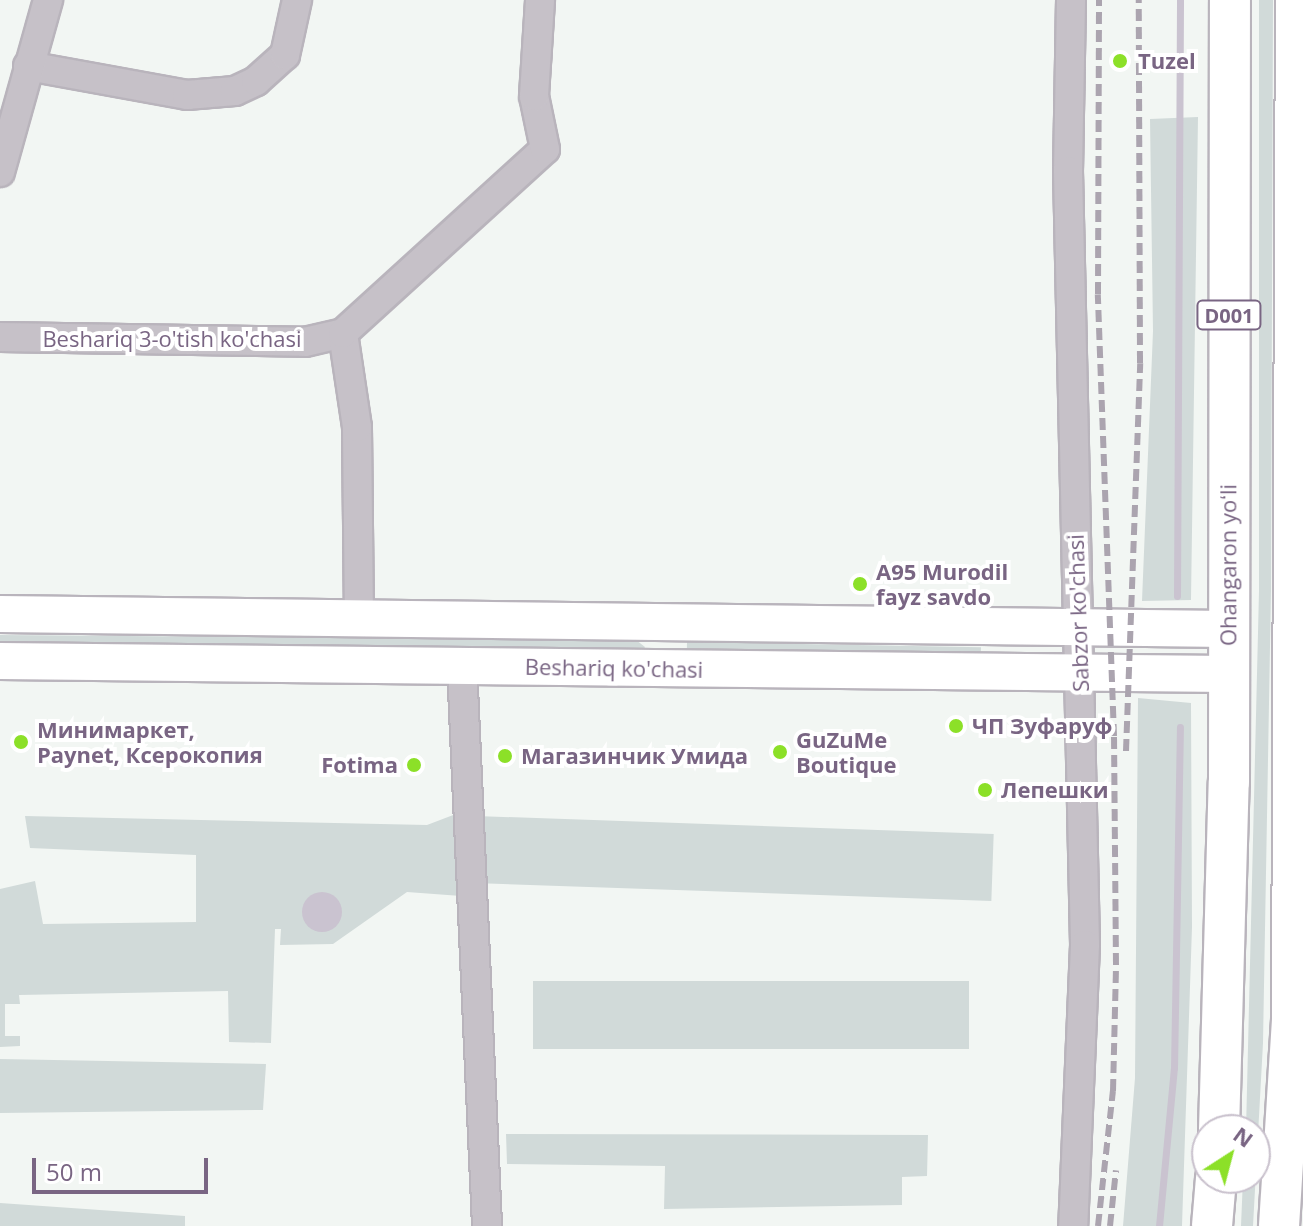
<!DOCTYPE html>
<html>
<head>
<meta charset="utf-8">
<style>
	body { margin:0 }
	#map { position:relative; width:1303px; height:1226px; overflow:hidden; background:#f2f6f3; font-family:"Open Sans",sans-serif }
	div>[style] { position:absolute }
	[style*='--x'] { left:calc(var(--x)*1px); top:calc(var(--y)*1px); width:calc(var(--w)*1px); rotate:calc(var(--a)*1deg) }
	.green>* { inset:0; background:#d1dad9; transform-origin:0 0 }
	.water>* { inset:0; background:#cac3d0 }
	.round { border-radius:50% }
	.stream>* { height:7px; margin:-3.5px; padding:0 3.5px; transform-origin:3.5px; border-radius:3.5px; background:#cac3d0 }
	.roads { filter:drop-shadow(2px 0 #b9b4bc) drop-shadow(-2px 0 #b9b4bc) drop-shadow(0 2px #b9b4bc) drop-shadow(0 -2px #b9b4bc) }
	.minor>* { height:28px; margin:-14px; padding:0 14px; transform-origin:14px; border-radius:14px; background:#c6c1c8 }
	.major>* { height:36px; margin:-18px; padding:0 18px; transform-origin:18px; border-radius:18px; background:#fff }
	.highway>* { height:40px; margin:-20px; padding:0 20px; transform-origin:20px; border-radius:20px; background:#fff }
	.rail>* { height:6px; margin-top:-3px; transform-origin:0; background:repeating-linear-gradient(90deg,#aba4af 0 12px,transparent 0 18px) }
	.dots>* { width:22px; height:22px; translate:-50% -50%; box-sizing:border-box; border:4px solid #fff; border-radius:50% }
	span { translate:-50% -50%; white-space:nowrap; text-align:center; line-height:1.15; -webkit-text-stroke:8px #fff; paint-order:stroke }
	.shield-label span { padding:2px 6px; background:#fff; border:2px solid; border-radius:6px; -webkit-text-stroke-width:0 }
	.shield-label { font-size:20px; color:#796583; font-weight:700 }
	.poi-label { font-size:22px; color:#796583; font-weight:700 }
	.left { translate:0 -50%; text-align:left }
	.right { translate:-100% -50%; text-align:right }
	.street-label { font-size:22px; color:#796583 }
	.north { position:absolute; left:1191px; top:1114px; width:80px; height:80px; box-sizing:border-box; background:#fff; border:2px solid #c9c1cd; border-radius:50%; rotate:36deg; font-size:22px; font-weight:700; line-height:32px; text-align:center; color:#796583 }
	.north::after { content:''; display:block; margin:auto; width:28px; height:36px; background:#8ce028; clip-path:polygon(50% 0,100% 100%,50% 72%,0 100%) }
	.scale { position:absolute; left:32px; top:1158px; width:176px; height:36px; box-sizing:border-box; border:4px solid #796583; border-top:0; padding-left:10px; font-size:24px; line-height:28px; white-space:nowrap; color:#796583; -webkit-text-stroke:6px #fff; paint-order:stroke }
</style>
</head>
<body>
<div id="map">
	<div class="green">
		<i style="clip-path:polygon(1259px 0,1273px 0,1271px 590px,1263px 1043px,1253px 1226px,1241px 1226px,1243px 1178px,1255px 1178px,1255px 1130px,1246px 1130px,1259px 591px)"></i>
		<i style="clip-path:polygon(1198px 117px,1191px 600px,1142px 601px,1153px 331px,1150px 119px)"></i>
		<i style="clip-path:polygon(0 635px,636px 640px,645px 647px,642px 652px,0 647px)"></i>
		<i style="left:687px;top:642px;width:294px;height:11px;rotate:1deg"></i>
		<i style="clip-path:polygon(1138px 698px,1191px 703px,1192px 927px,1182px 1226px,1123px 1226px,1135px 1078px)"></i>
		<i style="clip-path:polygon(469px 809px,461px 896px,407px 892px,333px 944px,280px 945px,281px 929px,275px 929px,271px 1043px,229px 1042px,228px 991px,19px 995px,20px 1004px,5px 1004px,5px 1036px,20px 1036px,20px 1046px,0 1047px,0 889px,35px 881px,43px 924px,196px 922px,196px 855px,30px 848px,25px 816px,427px 825px)"></i>
		<i style="left:476px;top:816px;width:518px;height:67px;rotate:2deg"></i>
		<i style="left:533px;top:981px;width:436px;height:68px"></i>
		<i style="clip-path:polygon(0 1059px,266px 1064px,263px 1110px,0 1113px)"></i>
		<i style="clip-path:polygon(506px 1134px,928px 1135px,927px 1176px,902px 1177px,902px 1205px,664px 1209px,665px 1166px,507px 1164px)"></i>
		<i style="clip-path:polygon(0 1203px,185px 1216px,185px 1226px,0 1226px)"></i>
	</div>
	<div class="water">
		<i class="round" style="left:302px;top:892px;width:40px;height:40px"></i>
	</div>
	<div class="stream">
		<i style="--x:1177;--y:596;--w:596;--a:-89.71"></i>
		<i style="--x:1159;--y:1226;--w:159;--a:-84.6"></i>
		<i style="--x:1174;--y:1068;--w:341;--a:-89"></i>
	</div>
	<div class="roads">
		<div class="minor">
			<i style="--x:1071;--y:0;--w:171;--a:91"></i>
			<i style="--x:1068;--y:171;--w:774;--a:88.74"></i>
			<i style="--x:1085;--y:945;--w:281;--a:92.4"></i>
			<i style="--x:28;--y:66;--w:162;--a:10.3"></i>
			<i style="--x:187;--y:95;--w:48;--a:-4.8"></i>
			<i style="--x:235;--y:91;--w:23;--a:-25"></i>
			<i style="--x:256;--y:81;--w:39;--a:-42"></i>
			<i style="--x:285;--y:55;--w:56;--a:-77.7"></i>
			<i style="--x:0;--y:172;--w:179;--a:-74.4"></i>
			<i style="--x:0;--y:337;--w:305;--a:0.9"></i>
			<i style="--x:305;--y:342;--w:39;--a:-13"></i>
			<i style="--x:359;--y:620;--w:193;--a:-90.6"></i>
			<i style="--x:357;--y:427;--w:95;--a:-98.5"></i>
			<i style="--x:343;--y:333;--w:273;--a:-42.3"></i>
			<i style="--x:545;--y:149;--w:54;--a:-101.7"></i>
			<i style="--x:534;--y:96;--w:96;--a:-86.4"></i>
			<i style="--x:462;--y:666;--w:561;--a:87.44"></i>
		</div>
		<div class="major">
			<i style="--x:0;--y:614;--w:1228;--a:0.7"></i>
			<i style="--x:0;--y:661;--w:1229;--a:0.61"></i>
		</div>
		<div class="highway">
			<i style="--x:1219;--y:1130;--w:348;--a:-88.4"></i>
			<i style="--x:1229;--y:782;--w:782;--a:-89.93"></i>
			<i style="--x:1212;--y:1226;--w:48;--a:-85.2"></i>
			<i style="--x:1279;--y:1226;--w:206;--a:-86.4"></i>
			<i style="--x:1292;--y:1020;--w:1020;--a:-89.78"></i>
		</div>
	</div>
	<div class="rail">
		<i style="--x:1126;--y:751;--w:388;--a:-87.9"></i>
		<i style="--x:1140;--y:363;--w:363;--a:-90.2"></i>
		<i style="--x:1098;--y:1226;--w:136;--a:-83.7"></i>
		<i style="--x:1113;--y:1091;--w:126;--a:-88.6"></i>
		<i style="--x:1116;--y:965;--w:229;--a:-90.5"></i>
		<i style="--x:1114;--y:736;--w:442;--a:-92.1"></i>
		<i style="--x:1098;--y:294;--w:294;--a:-89.8"></i>
		<i style="--x:1110;--y:1226;--w:56;--a:-83.9"></i>
	</div>
	<div class="dots">
		<i style="left:1120px;top:61px;background:#8ce028"></i>
		<i style="left:860px;top:584px;background:#8ce028"></i>
		<i style="left:956px;top:726px;background:#8ce028"></i>
		<i style="left:21px;top:742px;background:#8ce028"></i>
		<i style="left:780px;top:752px;background:#8ce028"></i>
		<i style="left:505px;top:756px;background:#8ce028"></i>
		<i style="left:414px;top:765px;background:#8ce028"></i>
		<i style="left:985px;top:790px;background:#8ce028"></i>
	</div>
	<div class="shield-label">
		<span style="left:1229px;top:315px">D001</span>
	</div>
	<div class="poi-label">
		<span class="left" style="left:1138px;top:61px">Tuzel</span>
		<span class="left" style="left:876px;top:584px">A95 Murodil<br>fayz savdo</span>
		<span class="left" style="left:972px;top:726px">ЧП Зуфаруф</span>
		<span class="left" style="left:37px;top:742px">Минимаркет,<br>Paynet, Ксерокопия</span>
		<span class="left" style="left:796px;top:752px">GuZuMe<br>Boutique</span>
		<span class="left" style="left:521px;top:756px">Магазинчик Умида</span>
		<span class="right" style="left:398px;top:765px">Fotima</span>
		<span class="left" style="left:1001px;top:790px">Лепешки</span>
	</div>
	<div class="street-label">
		<span style="left:172px;top:339px">Beshariq 3-o'tish ko'chasi</span>
		<span style="left:1228px;top:565px;rotate:-90deg">Ohangaron yoʻli</span>
		<span style="left:1078px;top:613px;rotate:-92deg">Sabzor ko'chasi</span>
		<span style="left:614px;top:668px;rotate:1deg">Beshariq ko'chasi</span>
	</div>
	<div class="north">N</div>
	<div class="scale">50 m</div>
</div>
</body>
</html>
